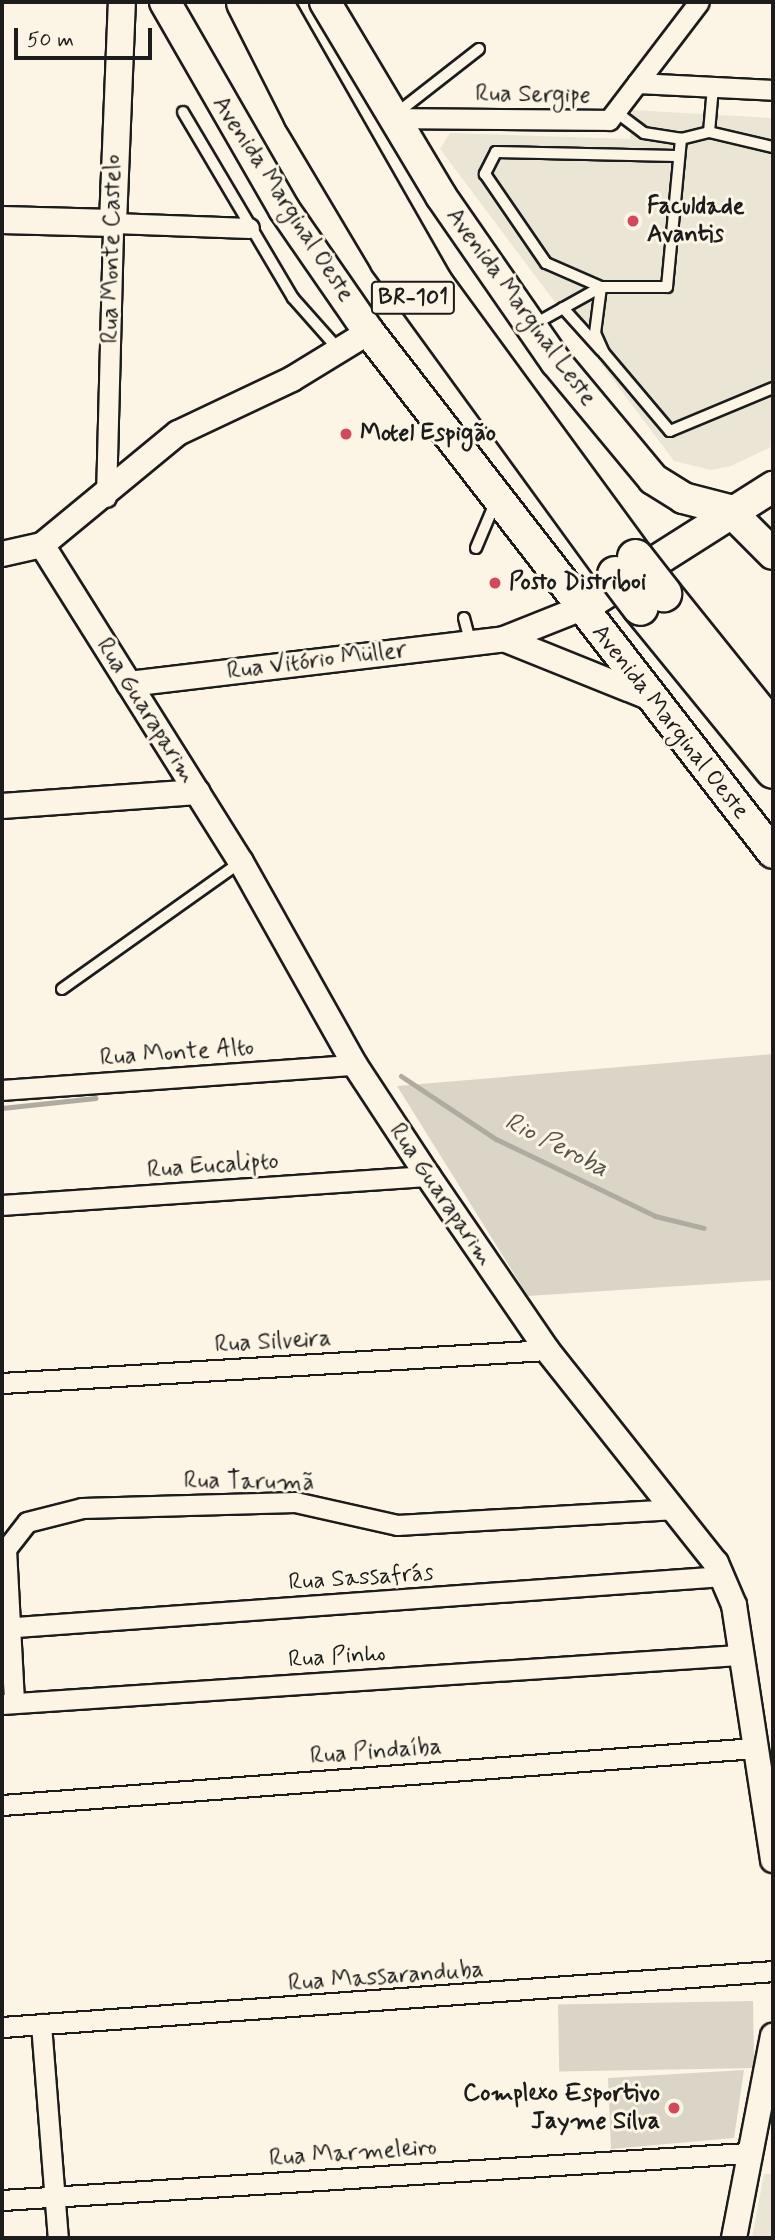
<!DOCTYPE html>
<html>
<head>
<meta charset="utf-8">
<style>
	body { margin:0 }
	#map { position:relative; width:775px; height:2240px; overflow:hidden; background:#fcf5e5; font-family:Mynerve,sans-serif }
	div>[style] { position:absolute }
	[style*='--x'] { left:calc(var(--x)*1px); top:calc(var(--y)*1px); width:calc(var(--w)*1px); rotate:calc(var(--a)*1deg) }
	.built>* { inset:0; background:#ebe5d6 }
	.green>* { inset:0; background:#dbd5c8; transform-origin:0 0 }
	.stream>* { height:5px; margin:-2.5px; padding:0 2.5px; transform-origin:2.5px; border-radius:2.5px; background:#b0aba1 }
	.roads { filter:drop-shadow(2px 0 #1c1c1c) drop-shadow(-2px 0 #1c1c1c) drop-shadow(0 2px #1c1c1c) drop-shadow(0 -2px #1c1c1c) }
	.service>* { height:10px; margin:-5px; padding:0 5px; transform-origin:5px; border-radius:5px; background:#fcf5e5 }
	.minor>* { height:19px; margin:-9.5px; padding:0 9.5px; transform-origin:9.5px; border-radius:9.5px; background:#fcf5e5 }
	.tertiary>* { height:24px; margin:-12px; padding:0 12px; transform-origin:12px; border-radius:12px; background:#fcf5e5 }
	.secondary>* { height:26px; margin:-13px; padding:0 13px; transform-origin:13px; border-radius:13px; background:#fcf5e5 }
	.primary>* { height:30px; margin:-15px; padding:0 15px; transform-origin:15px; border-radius:15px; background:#fcf5e5 }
	.motorway>* { height:35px; margin:-17.5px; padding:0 17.5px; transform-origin:17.5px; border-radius:17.5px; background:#fcf5e5 }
	.bridges { filter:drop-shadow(2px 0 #1c1c1c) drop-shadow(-2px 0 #1c1c1c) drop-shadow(0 2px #1c1c1c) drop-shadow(0 -2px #1c1c1c) }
	.motorway-bridge>* { height:35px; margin:-17.5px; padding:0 17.5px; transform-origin:17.5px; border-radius:17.5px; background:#fcf5e5 }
	.dots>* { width:19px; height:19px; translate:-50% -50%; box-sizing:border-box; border:4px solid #fcf5e5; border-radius:50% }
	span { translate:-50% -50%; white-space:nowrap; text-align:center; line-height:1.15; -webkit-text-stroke:6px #fcf5e5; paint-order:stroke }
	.shield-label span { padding:2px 5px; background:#fcf5e5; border:2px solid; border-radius:5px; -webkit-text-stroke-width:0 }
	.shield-label { font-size:23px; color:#1c1c1c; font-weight:700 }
	.street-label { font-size:24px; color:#1c1c1c }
	.poi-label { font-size:24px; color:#1c1c1c; font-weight:700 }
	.left { translate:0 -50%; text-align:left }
	.right { translate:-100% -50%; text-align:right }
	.water-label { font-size:26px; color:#575551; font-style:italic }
	.frame { position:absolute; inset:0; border:4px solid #1c1c1c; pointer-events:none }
	.scale { position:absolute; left:14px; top:28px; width:138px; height:32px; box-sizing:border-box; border:4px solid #1c1c1c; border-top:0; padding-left:9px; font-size:21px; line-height:24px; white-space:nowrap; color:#1c1c1c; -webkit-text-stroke:5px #fcf5e5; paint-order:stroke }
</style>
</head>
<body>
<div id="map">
	<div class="built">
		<i style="clip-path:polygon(632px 110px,773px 118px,773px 446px,731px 466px,711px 470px,674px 461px,440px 149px,450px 133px,630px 139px)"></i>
		<i style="clip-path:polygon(764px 2174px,773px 2174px,773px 2238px,752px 2238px)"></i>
	</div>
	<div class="green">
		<i style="clip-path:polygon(773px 1054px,773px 1280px,528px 1296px,397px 1086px)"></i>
		<i style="left:753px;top:2001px;width:67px;height:195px;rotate:89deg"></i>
		<i style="clip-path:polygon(744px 2070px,734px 2138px,611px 2149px,608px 2078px)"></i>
	</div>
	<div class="stream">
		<i style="--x:401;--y:1076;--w:114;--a:33.6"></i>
		<i style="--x:496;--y:1139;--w:177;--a:25.8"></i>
		<i style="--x:655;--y:1216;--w:50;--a:13.8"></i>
		<i style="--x:2;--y:1108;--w:94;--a:-6.1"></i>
	</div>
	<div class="roads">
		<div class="service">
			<i style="--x:183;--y:112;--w:216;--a:59.4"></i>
			<i style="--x:293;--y:298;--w:71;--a:48.4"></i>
			<i style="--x:616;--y:112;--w:35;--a:37"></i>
			<i style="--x:644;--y:133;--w:37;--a:9"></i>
			<i style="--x:681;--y:139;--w:29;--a:-14"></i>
			<i style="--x:709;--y:132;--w:66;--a:13.2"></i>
			<i style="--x:397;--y:113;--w:104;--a:-38"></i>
			<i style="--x:709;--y:132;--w:45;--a:-84.9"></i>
			<i style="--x:676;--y:156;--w:180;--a:-178.7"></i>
			<i style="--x:496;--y:152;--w:25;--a:117"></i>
			<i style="--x:485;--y:174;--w:108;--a:55.6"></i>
			<i style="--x:546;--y:263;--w:60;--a:23.6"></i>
			<i style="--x:601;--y:287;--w:46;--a:97.4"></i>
			<i style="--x:595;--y:333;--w:22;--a:66"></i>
			<i style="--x:604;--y:353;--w:102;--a:49.8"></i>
			<i style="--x:670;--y:431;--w:112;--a:-22.7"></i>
			<i style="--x:563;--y:308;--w:57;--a:47.9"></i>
			<i style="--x:533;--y:325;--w:78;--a:-29.2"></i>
			<i style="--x:601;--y:287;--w:66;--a:0"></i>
			<i style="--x:667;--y:287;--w:149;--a:-84.6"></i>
			<i style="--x:476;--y:548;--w:49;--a:-67.1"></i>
			<i style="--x:464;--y:618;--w:24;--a:75"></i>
			<i style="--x:62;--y:989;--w:219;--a:-35.4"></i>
		</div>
		<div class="minor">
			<i style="--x:637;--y:83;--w:136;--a:2.9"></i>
			<i style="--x:391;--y:118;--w:218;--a:0.5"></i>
			<i style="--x:609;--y:120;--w:148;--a:-52.7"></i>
			<i style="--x:106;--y:497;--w:274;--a:-88.5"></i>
			<i style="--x:113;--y:223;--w:136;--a:2.1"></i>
			<i style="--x:2;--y:1090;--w:354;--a:-4.1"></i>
			<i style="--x:2;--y:1205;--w:427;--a:-3.9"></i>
			<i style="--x:2;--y:1383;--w:546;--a:-3.47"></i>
			<i style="--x:6;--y:1549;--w:34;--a:-52"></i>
			<i style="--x:27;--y:1522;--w:57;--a:-14.3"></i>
			<i style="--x:82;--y:1508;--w:213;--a:-1.6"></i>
			<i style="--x:295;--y:1502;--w:105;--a:12.7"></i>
			<i style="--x:397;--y:1525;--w:275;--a:-3.3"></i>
			<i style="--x:6;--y:1549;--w:154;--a:87"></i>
			<i style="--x:2;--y:1628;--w:723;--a:-4.13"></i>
			<i style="--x:2;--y:1704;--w:738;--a:-3.81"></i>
			<i style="--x:2;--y:1805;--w:754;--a:-4.33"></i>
			<i style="--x:41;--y:2024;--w:215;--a:85.5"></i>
			<i style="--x:2;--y:2027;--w:773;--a:-4.15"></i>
			<i style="--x:2;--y:2200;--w:747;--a:-3.61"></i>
		</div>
		<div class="tertiary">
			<i style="--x:42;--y:545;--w:374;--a:57.9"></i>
			<i style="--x:241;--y:862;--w:233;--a:60.7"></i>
			<i style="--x:355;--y:1065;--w:133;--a:56.7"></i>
			<i style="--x:428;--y:1176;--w:211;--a:55.6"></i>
			<i style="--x:547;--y:1350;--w:272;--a:51.6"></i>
			<i style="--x:716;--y:1563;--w:46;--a:66.8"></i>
			<i style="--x:734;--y:1605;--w:258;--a:81.3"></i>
			<i style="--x:2;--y:554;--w:41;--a:-12.7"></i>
			<i style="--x:42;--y:545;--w:176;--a:-39.5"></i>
			<i style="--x:178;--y:433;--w:126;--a:-25.3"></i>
			<i style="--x:292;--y:379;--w:90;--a:-31.4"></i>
			<i style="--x:504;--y:639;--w:161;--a:21.9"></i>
			<i style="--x:129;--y:684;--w:378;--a:-6.8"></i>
			<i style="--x:504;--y:639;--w:84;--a:-21.7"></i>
			<i style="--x:2;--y:806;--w:196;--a:-4.1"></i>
			<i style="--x:734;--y:2238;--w:206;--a:-79.1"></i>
		</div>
		<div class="secondary">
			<i style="--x:2;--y:220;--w:111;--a:1.5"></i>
			<i style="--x:113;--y:223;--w:221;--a:-87.7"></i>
		</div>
		<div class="primary">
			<i style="--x:165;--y:2;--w:239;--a:60.1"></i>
			<i style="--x:284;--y:209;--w:150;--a:55.4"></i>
			<i style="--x:369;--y:332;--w:659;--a:52.21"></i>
			<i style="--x:325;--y:2;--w:226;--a:59.1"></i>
			<i style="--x:441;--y:196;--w:202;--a:55.3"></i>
			<i style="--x:556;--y:362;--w:152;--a:50.3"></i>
			<i style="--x:653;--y:479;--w:36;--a:32"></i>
			<i style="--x:683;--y:498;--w:48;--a:14.6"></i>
			<i style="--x:729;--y:510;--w:62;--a:45"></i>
			<i style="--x:582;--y:608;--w:226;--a:-32.4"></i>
		</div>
		<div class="motorway">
			<i style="--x:244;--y:2;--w:127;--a:63.2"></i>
			<i style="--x:301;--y:115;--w:170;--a:59.2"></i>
			<i style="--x:388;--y:261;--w:387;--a:54"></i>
			<i style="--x:274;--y:2;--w:325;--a:60.3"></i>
			<i style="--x:435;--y:284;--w:338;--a:53.8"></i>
			<i style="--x:663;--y:593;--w:176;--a:51.2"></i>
			<i style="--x:640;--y:607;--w:210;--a:50.8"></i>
		</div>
	</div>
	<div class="bridges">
		<div class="motorway-bridge">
			<i style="--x:635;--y:557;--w:46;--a:52.1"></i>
			<i style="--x:615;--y:574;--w:41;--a:52.9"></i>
		</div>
	</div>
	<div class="dots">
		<i style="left:633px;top:221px;background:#d1495b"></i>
		<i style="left:346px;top:434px;background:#d1495b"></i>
		<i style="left:495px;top:583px;background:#d1495b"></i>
		<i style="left:674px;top:2108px;background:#d1495b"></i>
	</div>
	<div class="shield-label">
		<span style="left:413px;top:298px">BR-101</span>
	</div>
	<div class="street-label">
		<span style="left:533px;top:95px;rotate:1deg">Rua Sergipe</span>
		<span style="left:283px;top:199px;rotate:57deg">Avenida Marginal Oeste</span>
		<span style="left:112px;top:249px;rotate:-89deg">Rua Monte Castelo</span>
		<span style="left:521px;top:307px;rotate:54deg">Avenida Marginal Leste</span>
		<span style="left:317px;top:661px;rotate:-7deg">Rua Vitório Müller</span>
		<span style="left:146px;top:711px;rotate:58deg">Rua Guaraparim</span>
		<span style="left:670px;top:722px;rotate:52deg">Avenida Marginal Oeste</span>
		<span style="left:177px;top:1053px;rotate:-4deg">Rua Monte Alto</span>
		<span style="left:213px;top:1166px;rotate:-4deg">Rua Eucalipto</span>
		<span style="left:441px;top:1195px;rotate:56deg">Rua Guaraparim</span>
		<span style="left:273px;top:1342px;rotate:-3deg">Rua Silveira</span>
		<span style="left:249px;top:1482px;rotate:1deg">Rua Tarumã</span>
		<span style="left:361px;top:1578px;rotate:-4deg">Rua Sassafrás</span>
		<span style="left:337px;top:1657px;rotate:-4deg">Rua Pinho</span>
		<span style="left:376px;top:1752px;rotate:-4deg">Rua Pindaíba</span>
		<span style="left:386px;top:1977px;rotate:-4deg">Rua Massaranduba</span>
		<span style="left:353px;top:2153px;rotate:-4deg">Rua Marmeleiro</span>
	</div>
	<div class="poi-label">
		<span class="left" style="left:647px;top:221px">Faculdade<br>Avantis</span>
		<span class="left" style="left:360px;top:434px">Motel Espigão</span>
		<span class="left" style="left:509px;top:583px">Posto Distriboi</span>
		<span class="right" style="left:660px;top:2108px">Complexo Esportivo<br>Jayme Silva</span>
	</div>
	<div class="water-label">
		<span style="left:556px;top:1146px;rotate:27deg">Rio Peroba</span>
	</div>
	<div class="frame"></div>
	<div class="scale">50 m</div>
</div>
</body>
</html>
